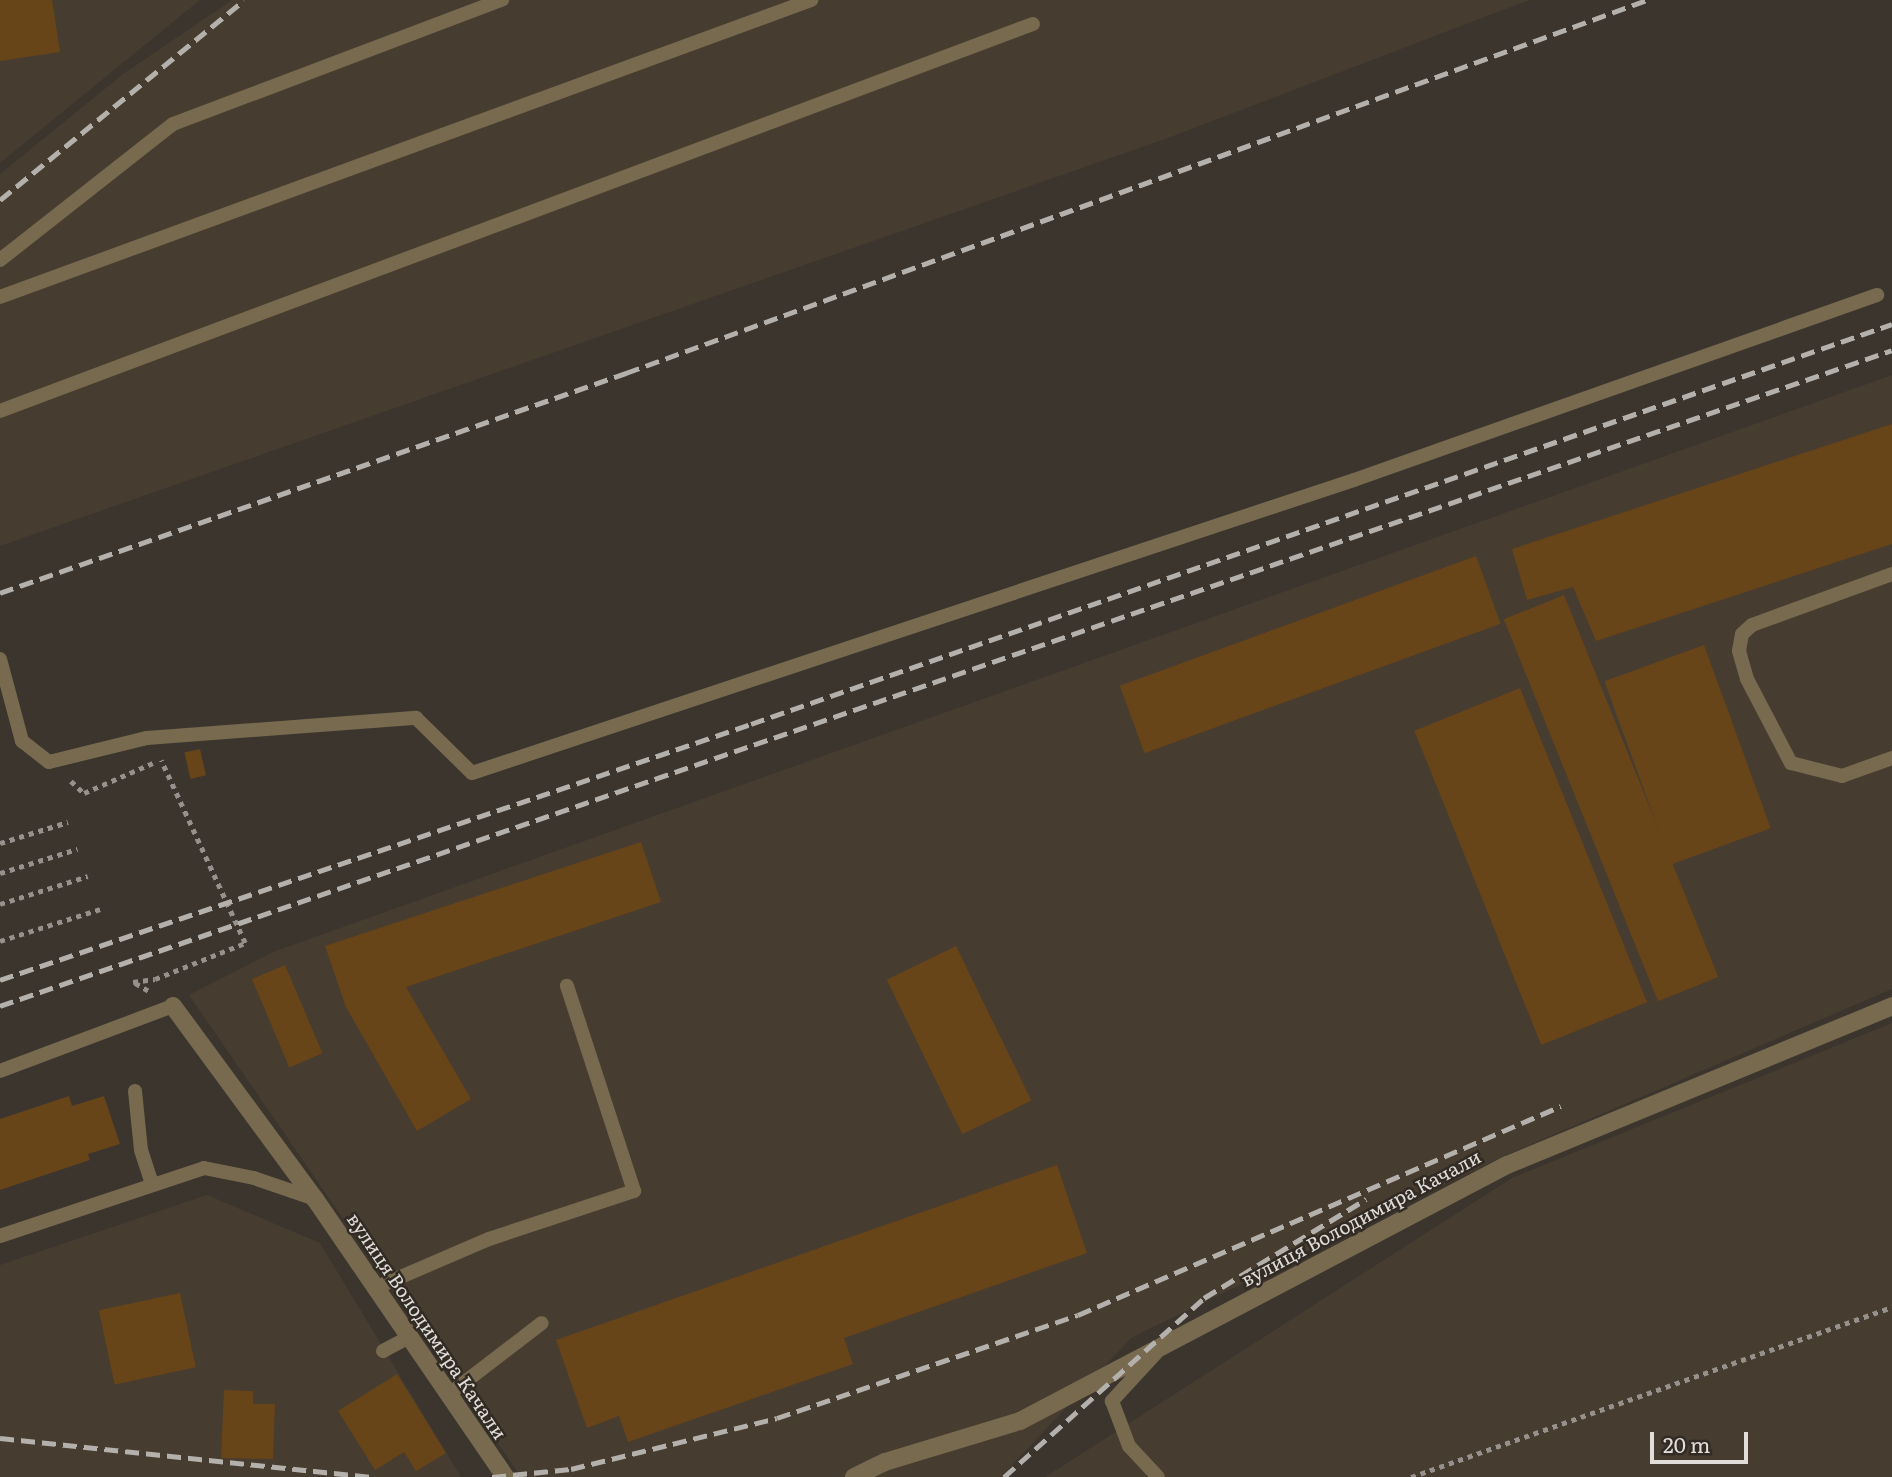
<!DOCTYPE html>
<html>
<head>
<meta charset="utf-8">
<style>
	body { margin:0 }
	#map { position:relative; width:1892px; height:1477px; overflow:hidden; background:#3b352e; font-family:Literata,serif }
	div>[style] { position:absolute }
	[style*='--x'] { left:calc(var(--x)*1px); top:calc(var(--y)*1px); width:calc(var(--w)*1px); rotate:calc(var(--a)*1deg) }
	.built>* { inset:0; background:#473c30 }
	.building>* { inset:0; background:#684419; transform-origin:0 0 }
	.path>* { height:4.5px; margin-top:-2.25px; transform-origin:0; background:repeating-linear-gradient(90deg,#96918c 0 5px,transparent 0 10px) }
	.lane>* { height:14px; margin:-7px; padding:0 7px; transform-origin:7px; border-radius:7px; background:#786a4f }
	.street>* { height:18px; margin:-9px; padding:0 9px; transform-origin:9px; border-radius:9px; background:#786a4f }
	.rail>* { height:5px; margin-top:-2.5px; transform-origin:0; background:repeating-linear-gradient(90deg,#b4b0ab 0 14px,transparent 0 21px) }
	span { translate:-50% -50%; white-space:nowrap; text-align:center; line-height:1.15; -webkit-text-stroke:5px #312b24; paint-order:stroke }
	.street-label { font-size:19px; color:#e1ddd9 }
	.scale { position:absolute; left:1650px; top:1432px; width:98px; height:32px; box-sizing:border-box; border:4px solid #e1ddd9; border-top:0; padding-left:9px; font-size:21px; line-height:24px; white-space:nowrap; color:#e1ddd9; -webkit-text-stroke:5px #312b24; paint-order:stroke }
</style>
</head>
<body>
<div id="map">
	<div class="built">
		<i style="clip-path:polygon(0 0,200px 0,0 163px)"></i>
		<i style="clip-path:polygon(232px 0,1529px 0,1168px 138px,0 546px,0 174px,123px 74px)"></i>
		<i style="clip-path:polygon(1892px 375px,1892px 989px,1506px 1155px,1131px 1338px,1001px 1477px,521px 1477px,189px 995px,273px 952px)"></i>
		<i style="clip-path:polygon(1892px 1023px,1892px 1477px,1045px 1477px,1512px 1178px)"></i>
		<i style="clip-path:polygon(207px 1195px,320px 1243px,461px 1477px,0 1477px,0 1265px)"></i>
	</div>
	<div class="building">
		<i style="clip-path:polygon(0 0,52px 0,60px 52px,0 61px)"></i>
		<i style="clip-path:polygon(1892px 424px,1892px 544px,1596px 641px,1573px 587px,1527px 600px,1512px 549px)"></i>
		<i style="left:1476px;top:556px;width:72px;height:379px;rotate:70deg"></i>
		<i style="left:1564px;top:595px;width:412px;height:65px;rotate:68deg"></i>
		<i style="left:1704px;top:645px;width:195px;height:106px;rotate:70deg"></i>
		<i style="left:1520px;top:688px;width:339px;height:114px;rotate:68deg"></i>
		<i style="left:200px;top:749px;width:27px;height:16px;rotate:77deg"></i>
		<i style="clip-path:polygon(641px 842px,661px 902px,406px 987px,471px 1099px,417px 1131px,346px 1007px,325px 946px)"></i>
		<i style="left:956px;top:946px;width:172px;height:77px;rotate:64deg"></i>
		<i style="left:285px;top:965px;width:96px;height:36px;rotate:67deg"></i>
		<i style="clip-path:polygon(69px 1096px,72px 1106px,104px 1096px,120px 1144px,88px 1154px,90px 1160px,0 1190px,0 1119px)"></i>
		<i style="clip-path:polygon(1057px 1165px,1087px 1253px,844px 1338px,853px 1364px,628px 1442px,619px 1416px,587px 1428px,556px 1340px)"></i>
		<i style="left:180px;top:1293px;width:76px;height:83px;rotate:78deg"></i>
		<i style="clip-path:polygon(397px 1374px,446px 1453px,416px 1471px,404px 1452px,375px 1470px,338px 1411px)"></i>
		<i style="clip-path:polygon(224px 1390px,253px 1391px,253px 1404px,275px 1404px,273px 1459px,221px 1458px)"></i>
	</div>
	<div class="path">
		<i style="--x:71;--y:781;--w:18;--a:43"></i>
		<i style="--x:84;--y:793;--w:75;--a:-23.5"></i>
		<i style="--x:0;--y:843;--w:71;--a:-17.2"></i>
		<i style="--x:0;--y:873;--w:81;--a:-17.3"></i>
		<i style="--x:0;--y:904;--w:92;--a:-17.7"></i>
		<i style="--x:0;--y:941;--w:105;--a:-17.7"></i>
		<i style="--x:148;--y:991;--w:17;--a:-149"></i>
		<i style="--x:133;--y:982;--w:22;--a:-8"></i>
		<i style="--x:155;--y:979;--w:97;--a:-21.8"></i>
		<i style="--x:245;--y:943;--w:201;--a:-114.7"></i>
		<i style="--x:1411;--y:1477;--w:510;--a:-19.46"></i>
	</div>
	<div class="lane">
		<i style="--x:0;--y:260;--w:220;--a:-38.2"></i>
		<i style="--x:173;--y:124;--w:352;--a:-20.7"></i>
		<i style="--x:0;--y:297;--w:864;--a:-20.11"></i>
		<i style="--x:0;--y:411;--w:1103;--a:-20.54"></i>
		<i style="--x:1892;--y:574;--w:149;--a:160"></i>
		<i style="--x:1752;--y:625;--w:13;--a:138"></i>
		<i style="--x:1742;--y:634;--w:17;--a:100"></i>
		<i style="--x:1739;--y:651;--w:29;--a:74"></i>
		<i style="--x:1747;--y:679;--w:95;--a:62.4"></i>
		<i style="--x:1791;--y:763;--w:53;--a:14.3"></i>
		<i style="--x:1842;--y:776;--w:53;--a:-19.8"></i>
		<i style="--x:0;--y:659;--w:85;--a:75"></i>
		<i style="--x:22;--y:741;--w:34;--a:38"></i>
		<i style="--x:49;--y:762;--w:101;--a:-13.8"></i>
		<i style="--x:147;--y:738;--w:270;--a:-4.3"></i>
		<i style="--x:416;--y:718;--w:78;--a:44.5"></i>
		<i style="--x:472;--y:773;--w:929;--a:-18.38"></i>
		<i style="--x:1354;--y:480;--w:555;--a:-19.48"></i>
		<i style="--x:0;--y:1071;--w:185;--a:-20.6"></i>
		<i style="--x:135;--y:1091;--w:59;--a:84.2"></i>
		<i style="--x:141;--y:1150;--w:36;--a:72"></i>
		<i style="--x:0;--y:1236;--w:215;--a:-18.4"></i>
		<i style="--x:204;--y:1168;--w:51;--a:11.3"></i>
		<i style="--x:254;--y:1178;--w:65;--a:19"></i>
		<i style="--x:375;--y:1288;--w:124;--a:-23.3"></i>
		<i style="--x:489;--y:1239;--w:153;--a:-18.3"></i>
		<i style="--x:634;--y:1191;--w:216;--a:-108.1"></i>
		<i style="--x:383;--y:1351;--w:30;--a:-28"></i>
		<i style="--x:1157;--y:1352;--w:67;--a:132.6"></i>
		<i style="--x:1112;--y:1401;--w:48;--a:69.3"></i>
		<i style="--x:1129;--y:1446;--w:42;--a:46.9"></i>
		<i style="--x:448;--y:1395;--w:118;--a:-37.5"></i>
	</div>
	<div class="street">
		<i style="--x:173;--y:1006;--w:240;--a:53.7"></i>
		<i style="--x:315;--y:1199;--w:337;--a:55.6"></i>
		<i style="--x:854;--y:1477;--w:34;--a:-26"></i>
		<i style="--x:885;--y:1462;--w:141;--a:-16.9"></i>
		<i style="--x:1020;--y:1421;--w:550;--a:-27.73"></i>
		<i style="--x:1507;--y:1165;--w:417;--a:-22.4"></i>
	</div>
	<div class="rail">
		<i style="--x:0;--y:200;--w:315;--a:-39.3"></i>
		<i style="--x:0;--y:593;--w:664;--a:-19.36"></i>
		<i style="--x:626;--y:373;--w:1087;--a:-20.07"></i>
		<i style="--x:0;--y:980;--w:793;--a:-18.82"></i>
		<i style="--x:751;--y:724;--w:1209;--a:-19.32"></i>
		<i style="--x:0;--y:1006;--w:2002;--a:-19.12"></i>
		<i style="--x:0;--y:1438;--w:374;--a:6"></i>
		<i style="--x:492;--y:1477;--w:79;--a:-5.8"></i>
		<i style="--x:571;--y:1469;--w:212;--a:-13.9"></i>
		<i style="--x:777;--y:1418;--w:318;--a:-18.9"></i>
		<i style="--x:1078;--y:1315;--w:526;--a:-23.4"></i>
		<i style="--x:1004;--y:1477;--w:268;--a:-41.8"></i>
		<i style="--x:1204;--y:1298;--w:190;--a:-31.4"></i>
	</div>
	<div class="street-label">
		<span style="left:1361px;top:1218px;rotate:-28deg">вулиця Володимира Качали</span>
		<span style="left:427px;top:1326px;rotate:56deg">вулиця Володимира Качали</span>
	</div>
	<div class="scale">20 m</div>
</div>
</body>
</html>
